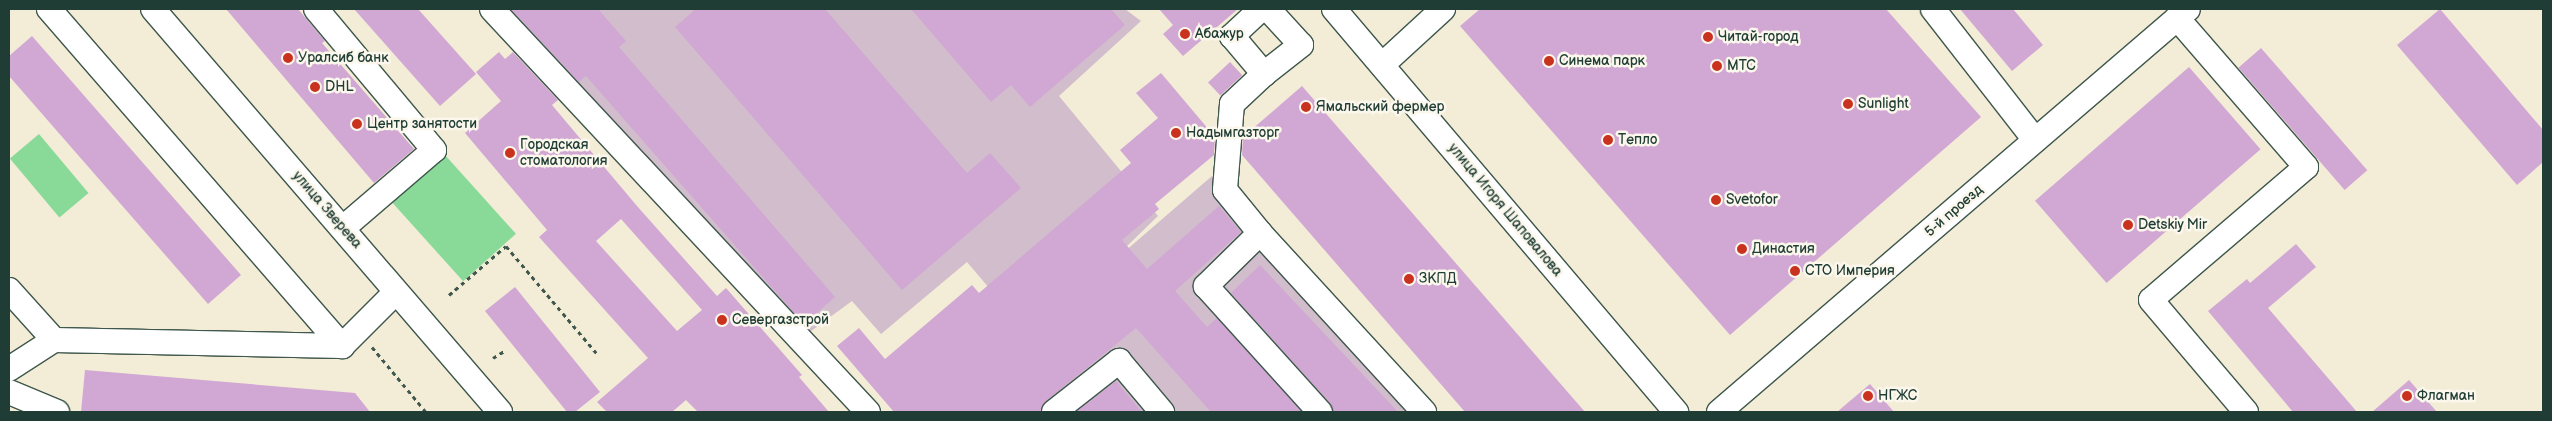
<!DOCTYPE html>
<html>
<head>
<meta charset="utf-8">
<style>
	body { margin:0 }
	#map { position:relative; width:2552px; height:421px; overflow:hidden; background:#f3edd7; font-family:"Balsamiq Sans",sans-serif }
	div>[style] { position:absolute }
	[style*='--x'] { left:calc(var(--x)*1px); top:calc(var(--y)*1px); width:calc(var(--w)*1px); rotate:calc(var(--a)*1deg) }
	.industrial>* { inset:0; background:#d1bdcc }
	.green>* { inset:0; background:#89da99; transform-origin:0 0 }
	.building>* { inset:0; background:#d1a7d4; transform-origin:0 0 }
	.path>* { height:3px; margin-top:-1.5px; transform-origin:0; background:repeating-linear-gradient(90deg,#3f574c 0 4px,transparent 0 8px) }
	.roads { filter:drop-shadow(1px 0 #3f574c) drop-shadow(-1px 0 #3f574c) drop-shadow(0 1px #3f574c) drop-shadow(0 -1px #3f574c) }
	.minor>* { height:24px; margin:-12px; padding:0 12px; transform-origin:12px; border-radius:12px; background:#fff }
	.dots>* { width:14px; height:14px; translate:-50% -50%; box-sizing:border-box; border:2px solid #fbf7ec; border-radius:50% }
	span { translate:-50% -50%; white-space:nowrap; text-align:center; line-height:1.15; -webkit-text-stroke:5px #fbf7ec; paint-order:stroke }
	.poi-label { font-size:14px; color:#1f3d34 }
	.left { translate:0 -50%; text-align:left }
	.street-label { font-size:14px; color:#1f3d34 }
	.frame { position:absolute; inset:0; border:10px solid #1f3d34; pointer-events:none }
</style>
</head>
<body>
<div id="map">
	<div class="industrial">
		<i style="clip-path:polygon(496px 9px,1125px 9px,1141px 21px,1059px 96px,1158px 216px,1094px 278px,1212px 176px,1425px 412px,941px 412px,1029px 335px,967px 262px,881px 334px,852px 301px,803px 337px)"></i>
	</div>
	<div class="green">
		<i style="left:39px;top:134px;width:77px;height:38px;rotate:50deg"></i>
		<i style="left:445px;top:155px;width:106px;height:71px;rotate:48deg"></i>
	</div>
	<div class="building">
		<i style="clip-path:polygon(226px 9px,298px 9px,325px 41px,322px 43px,414px 149px,374px 183px)"></i>
		<i style="clip-path:polygon(354px 9px,418px 9px,476px 74px,440px 106px)"></i>
		<i style="clip-path:polygon(511px 9px,598px 9px,626px 41px,619px 47px,835px 297px,804px 324px,586px 76px,579px 82px)"></i>
		<i style="clip-path:polygon(696px 9px,825px 9px,967px 173px,990px 153px,1021px 188px,902px 290px,675px 27px)"></i>
		<i style="clip-path:polygon(911px 9px,1111px 9px,1125px 25px,1030px 107px,1011px 85px,991px 102px)"></i>
		<i style="clip-path:polygon(1159px 9px,1238px 9px,1183px 56px,1163px 34px,1173px 25px)"></i>
		<i style="clip-path:polygon(1480px 9px,1886px 9px,1981px 117px,1730px 335px,1460px 26px)"></i>
		<i style="clip-path:polygon(1960px 9px,2013px 9px,2043px 45px,2012px 71px)"></i>
		<i style="clip-path:polygon(2440px 9px,2543px 130px,2543px 162px,2517px 185px,2397px 45px)"></i>
		<i style="clip-path:polygon(32px 36px,241px 275px,208px 304px,9px 76px,9px 56px)"></i>
		<i style="left:2261px;top:48px;width:162px;height:30px;rotate:49deg"></i>
		<i style="clip-path:polygon(evenodd,499px 52px,505px 59px,513px 52px,558px 100px,552px 105px,637px 206px,717px 296px,726px 288px,802px 375px,799px 377px,829px 412px,698px 412px,686px 400px,672px 412px,607px 412px,597px 402px,648px 358px,539px 237px,547px 230px,465px 133px,501px 101px,476px 72px,499px 52px,621px 219px,702px 310px,677px 331px,596px 241px,621px 219px)"></i>
		<i style="left:1230px;top:62px;width:18px;height:30px;rotate:47deg"></i>
		<i style="left:2189px;top:67px;width:109px;height:204px;rotate:49deg"></i>
		<i style="clip-path:polygon(1161px 73px,1215px 137px,1214px 155px,1155px 204px,1159px 209px,1122px 240px,1147px 269px,1219px 206px,1241px 232px,1175px 291px,1207px 327px,1217px 318px,1302px 412px,1211px 412px,1136px 328px,1046px 401px,1041px 412px,894px 412px,837px 346px,859px 328px,885px 359px,972px 285px,979px 293px,1131px 163px,1120px 150px,1158px 118px,1136px 93px)"></i>
		<i style="clip-path:polygon(1302px 86px,1585px 412px,1465px 412px,1242px 155px,1243px 137px)"></i>
		<i style="clip-path:polygon(2296px 244px,2316px 267px,2268px 308px,2357px 412px,2293px 412px,2208px 311px,2247px 279px,2250px 283px)"></i>
		<i style="clip-path:polygon(1260px 265px,1398px 412px,1333px 412px,1330px 403px,1231px 293px)"></i>
		<i style="clip-path:polygon(515px 287px,600px 392px,575px 412px,567px 412px,485px 311px)"></i>
		<i style="clip-path:polygon(85px 370px,355px 393px,370px 412px,81px 412px)"></i>
		<i style="clip-path:polygon(2409px 380px,2437px 412px,2372px 412px)"></i>
		<i style="clip-path:polygon(1116px 381px,1142px 412px,1076px 412px)"></i>
		<i style="clip-path:polygon(1870px 384px,1894px 412px,1837px 412px)"></i>
	</div>
	<div class="path">
		<i style="--x:449;--y:295;--w:75;--a:-40.7"></i>
		<i style="--x:506;--y:246;--w:143;--a:49.8"></i>
		<i style="--x:372;--y:347;--w:85;--a:50.3"></i>
		<i style="--x:493;--y:358;--w:13;--a:-32"></i>
	</div>
	<div class="roads">
		<div class="minor">
			<i style="--x:49;--y:9;--w:447;--a:49"></i>
			<i style="--x:342;--y:346;--w:76;--a:-45"></i>
			<i style="--x:153;--y:9;--w:532;--a:49.27"></i>
			<i style="--x:316;--y:9;--w:184;--a:50.1"></i>
			<i style="--x:434;--y:150;--w:120;--a:139.4"></i>
			<i style="--x:492;--y:9;--w:551;--a:46.99"></i>
			<i style="--x:1261;--y:9;--w:40;--a:137"></i>
			<i style="--x:1232;--y:36;--w:50;--a:49.9"></i>
			<i style="--x:1264;--y:74;--w:44;--a:136.8"></i>
			<i style="--x:1232;--y:104;--w:86;--a:94.7"></i>
			<i style="--x:1225;--y:190;--w:55;--a:50.9"></i>
			<i style="--x:1260;--y:233;--w:76;--a:135.5"></i>
			<i style="--x:1206;--y:286;--w:170;--a:47.9"></i>
			<i style="--x:1334;--y:9;--w:529;--a:49.68"></i>
			<i style="--x:1933;--y:9;--w:166;--a:52.1"></i>
			<i style="--x:2177;--y:18;--w:197;--a:49.1"></i>
			<i style="--x:2306;--y:167;--w:204;--a:139.4"></i>
			<i style="--x:2151;--y:300;--w:147;--a:49.7"></i>
			<i style="--x:1382;--y:65;--w:83;--a:-42.6"></i>
			<i style="--x:1264;--y:74;--w:47;--a:-38.1"></i>
			<i style="--x:1301;--y:45;--w:49;--a:-132.5"></i>
			<i style="--x:1260;--y:233;--w:243;--a:47.5"></i>
			<i style="--x:9;--y:290;--w:67;--a:48"></i>
			<i style="--x:9;--y:369;--w:54;--a:-32.8"></i>
			<i style="--x:54;--y:340;--w:288;--a:1.2"></i>
			<i style="--x:9;--y:392;--w:52;--a:22.6"></i>
			<i style="--x:1054;--y:412;--w:83;--a:-38.1"></i>
			<i style="--x:1119;--y:361;--w:67;--a:49.9"></i>
			<i style="--x:1719;--y:412;--w:618;--a:-40.67"></i>
		</div>
	</div>
	<div class="dots">
		<i style="left:1185px;top:34px;background:#c8321e"></i>
		<i style="left:1708px;top:37px;background:#c8321e"></i>
		<i style="left:288px;top:58px;background:#c8321e"></i>
		<i style="left:1549px;top:61px;background:#c8321e"></i>
		<i style="left:1717px;top:66px;background:#c8321e"></i>
		<i style="left:315px;top:87px;background:#c8321e"></i>
		<i style="left:1848px;top:104px;background:#c8321e"></i>
		<i style="left:1306px;top:107px;background:#c8321e"></i>
		<i style="left:357px;top:124px;background:#c8321e"></i>
		<i style="left:1176px;top:133px;background:#c8321e"></i>
		<i style="left:1608px;top:140px;background:#c8321e"></i>
		<i style="left:510px;top:153px;background:#c8321e"></i>
		<i style="left:1716px;top:200px;background:#c8321e"></i>
		<i style="left:2128px;top:225px;background:#c8321e"></i>
		<i style="left:1742px;top:249px;background:#c8321e"></i>
		<i style="left:1795px;top:271px;background:#c8321e"></i>
		<i style="left:1409px;top:279px;background:#c8321e"></i>
		<i style="left:722px;top:320px;background:#c8321e"></i>
		<i style="left:1868px;top:396px;background:#c8321e"></i>
		<i style="left:2407px;top:396px;background:#c8321e"></i>
	</div>
	<div class="poi-label">
		<span class="left" style="left:1195px;top:34px">Абажур</span>
		<span class="left" style="left:1718px;top:37px">Читай-город</span>
		<span class="left" style="left:298px;top:58px">Уралсиб банк</span>
		<span class="left" style="left:1559px;top:61px">Синема парк</span>
		<span class="left" style="left:1727px;top:66px">МТС</span>
		<span class="left" style="left:325px;top:87px">DHL</span>
		<span class="left" style="left:1858px;top:104px">Sunlight</span>
		<span class="left" style="left:1316px;top:107px">Ямальский фермер</span>
		<span class="left" style="left:367px;top:124px">Центр занятости</span>
		<span class="left" style="left:1186px;top:133px">Надымгазторг</span>
		<span class="left" style="left:1618px;top:140px">Тепло</span>
		<span class="left" style="left:520px;top:153px">Городская<br>стоматология</span>
		<span class="left" style="left:1726px;top:200px">Svetofor</span>
		<span class="left" style="left:2138px;top:225px">Detskiy Mir</span>
		<span class="left" style="left:1752px;top:249px">Династия</span>
		<span class="left" style="left:1805px;top:271px">СТО Империя</span>
		<span class="left" style="left:1419px;top:279px">ЗКПД</span>
		<span class="left" style="left:732px;top:320px">Севергазстрой</span>
		<span class="left" style="left:1878px;top:396px">НГЖС</span>
		<span class="left" style="left:2417px;top:396px">Флагман</span>
	</div>
	<div class="street-label">
		<span style="left:327px;top:210px;rotate:49deg">улица Зверева</span>
		<span style="left:1505px;top:210px;rotate:50deg">улица Игоря Шаповалова</span>
		<span style="left:1954px;top:211px;rotate:-41deg">5-й проезд</span>
	</div>
	<div class="frame"></div>
</div>
</body>
</html>
